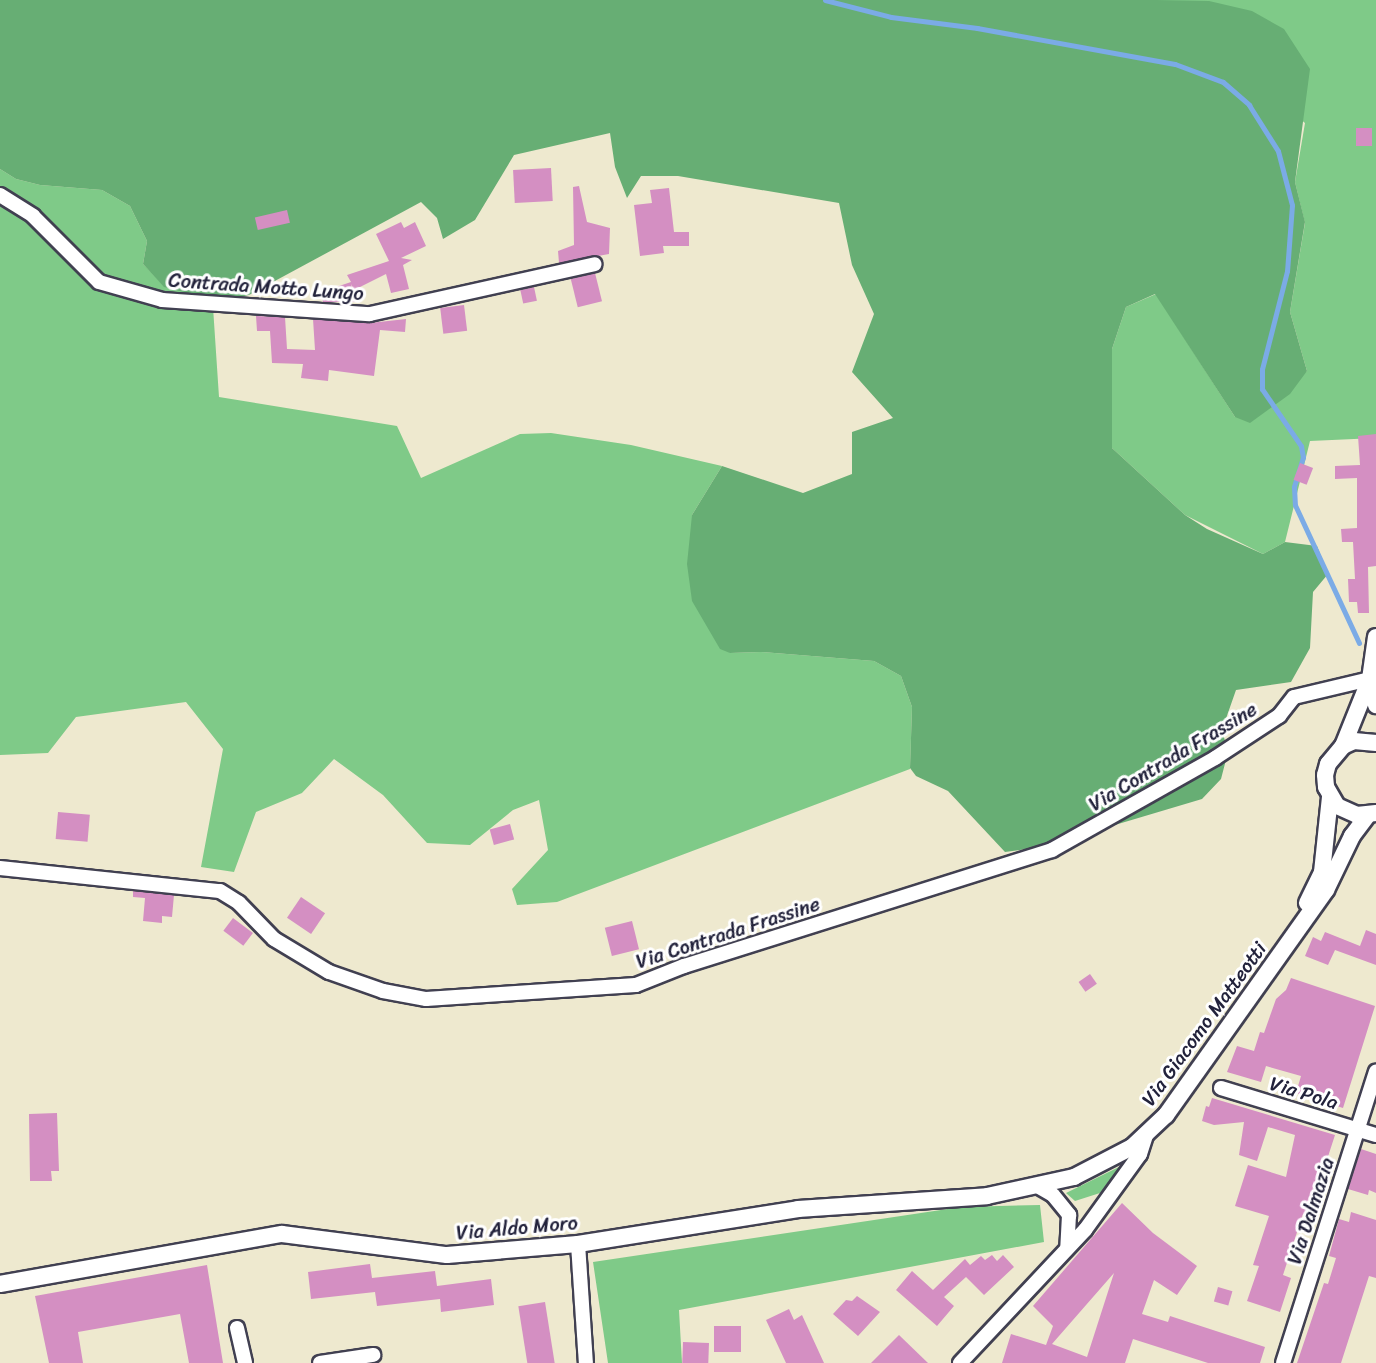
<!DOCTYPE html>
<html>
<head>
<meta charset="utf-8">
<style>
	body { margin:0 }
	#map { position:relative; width:1376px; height:1363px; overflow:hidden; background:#eee9cf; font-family:Sriracha,sans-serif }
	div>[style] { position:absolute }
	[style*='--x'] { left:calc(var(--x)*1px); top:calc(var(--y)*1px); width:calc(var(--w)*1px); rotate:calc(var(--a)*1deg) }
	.green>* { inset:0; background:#7fca88 }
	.forest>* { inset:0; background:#67ae74 }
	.stream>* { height:5px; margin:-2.5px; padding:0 2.5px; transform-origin:2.5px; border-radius:2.5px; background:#7babe6 }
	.building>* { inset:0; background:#d48fc2; transform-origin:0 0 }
	.roads { filter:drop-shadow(2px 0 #414051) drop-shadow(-2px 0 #414051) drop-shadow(0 2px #414051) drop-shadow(0 -2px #414051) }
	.minor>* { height:14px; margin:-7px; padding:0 7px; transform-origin:7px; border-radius:7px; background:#fff }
	.tertiary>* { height:16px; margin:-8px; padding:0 8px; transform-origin:8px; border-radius:8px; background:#fff }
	span { translate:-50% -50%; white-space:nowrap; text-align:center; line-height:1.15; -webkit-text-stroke:6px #fff; paint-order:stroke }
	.street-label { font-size:20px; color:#22223b }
</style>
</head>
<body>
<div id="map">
	<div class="green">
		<i style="clip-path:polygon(1156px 0,1376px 0,1376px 438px,1310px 441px,1285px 542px,1263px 554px,1185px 515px,1112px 448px,1112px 349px,1126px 307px,1156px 294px,1235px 417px,1307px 371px,1290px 312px,1305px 223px,1295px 182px,1305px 123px)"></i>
		<i style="clip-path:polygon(0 169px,16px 179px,40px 185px,102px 190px,130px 206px,147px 241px,143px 264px,164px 286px,220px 301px,213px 307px,219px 397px,397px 426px,421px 478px,520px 434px,551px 433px,631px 445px,722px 466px,692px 515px,730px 653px,761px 652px,874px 661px,901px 676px,912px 707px,910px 769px,557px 902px,517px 905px,512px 889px,548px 850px,539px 800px,513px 810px,470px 845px,427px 843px,383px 795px,334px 759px,302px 793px,256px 812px,234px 872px,201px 867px,223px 749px,186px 702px,76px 717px,48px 753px,0 755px)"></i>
		<i style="clip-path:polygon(1123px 1165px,1100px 1193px,1075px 1201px,1066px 1193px)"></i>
		<i style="clip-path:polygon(1040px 1205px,1044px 1242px,679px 1310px,682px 1363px,608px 1363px,593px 1262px,961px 1207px)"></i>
	</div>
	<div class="forest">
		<i style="clip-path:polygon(0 0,1156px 0,1209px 1px,1252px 11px,1284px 29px,1310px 69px,1295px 182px,1305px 222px,1290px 312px,1307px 371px,1290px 394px,1250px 423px,1235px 417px,1155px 294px,1126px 307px,1112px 349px,1112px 448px,1185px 515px,1207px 529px,1263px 554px,1285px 542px,1317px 546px,1328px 574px,1313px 592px,1310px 648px,1291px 682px,1236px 690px,1222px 730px,1228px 752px,1221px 779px,1202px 799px,1041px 847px,1005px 852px,948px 791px,916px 776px,910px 768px,912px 707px,901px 676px,874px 661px,761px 652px,730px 653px,720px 649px,692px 601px,687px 564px,692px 515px,722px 466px,803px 493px,852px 474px,852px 432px,893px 418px,852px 372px,874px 314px,852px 265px,839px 203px,678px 176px,641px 176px,627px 198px,615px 167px,610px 133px,514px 155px,475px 220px,443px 239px,437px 218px,421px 202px,249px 295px,220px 301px,164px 287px,143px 264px,147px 241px,130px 206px,102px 190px,40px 185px,16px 179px,0 169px)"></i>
	</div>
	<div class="stream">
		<i style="--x:825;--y:0;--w:68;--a:14.4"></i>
		<i style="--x:891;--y:17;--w:87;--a:7.3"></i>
		<i style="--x:977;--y:28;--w:201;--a:10.3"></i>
		<i style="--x:1175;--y:64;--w:51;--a:20.6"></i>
		<i style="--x:1223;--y:82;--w:35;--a:41"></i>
		<i style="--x:1249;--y:105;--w:54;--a:57.8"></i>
		<i style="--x:1278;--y:151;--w:56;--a:75.5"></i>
		<i style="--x:1292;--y:205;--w:66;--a:94.3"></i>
		<i style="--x:1287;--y:271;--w:101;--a:104.3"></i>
		<i style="--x:1262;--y:369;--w:20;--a:90"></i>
		<i style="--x:1262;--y:389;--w:69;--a:55.6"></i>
		<i style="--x:1301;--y:446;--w:11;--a:80"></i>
		<i style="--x:1303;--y:457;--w:31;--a:107"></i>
		<i style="--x:1294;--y:487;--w:18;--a:87"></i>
		<i style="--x:1295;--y:505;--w:152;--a:65.1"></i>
	</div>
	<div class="building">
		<i style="left:1356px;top:128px;width:16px;height:18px"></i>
		<i style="left:551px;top:168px;width:33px;height:38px;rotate:87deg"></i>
		<i style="clip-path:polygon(579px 186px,587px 222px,610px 228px,609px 254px,559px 263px,558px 251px,574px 245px,573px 187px)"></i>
		<i style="clip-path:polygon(669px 188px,674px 232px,689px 232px,689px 246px,663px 246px,664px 253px,640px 256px,634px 205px,652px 203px,650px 190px)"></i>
		<i style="left:287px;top:210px;width:13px;height:33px;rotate:77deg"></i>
		<i style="clip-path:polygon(401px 222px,404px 228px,415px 222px,426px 246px,401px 258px,412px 260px,403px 265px,409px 289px,391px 293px,386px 274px,354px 290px,351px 284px,355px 302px,323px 302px,321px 292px,351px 282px,347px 275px,389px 261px,376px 234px)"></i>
		<i style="left:595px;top:273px;width:29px;height:25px;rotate:76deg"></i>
		<i style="left:534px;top:287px;width:14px;height:14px;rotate:78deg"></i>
		<i style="left:464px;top:305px;width:26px;height:24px;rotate:83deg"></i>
		<i style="clip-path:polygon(256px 316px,285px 317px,287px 349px,315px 350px,313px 319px,370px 323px,406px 319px,405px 332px,380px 330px,374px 376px,329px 370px,328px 381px,301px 378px,303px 364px,272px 363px,270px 331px,257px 331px)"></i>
		<i style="clip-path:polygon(1376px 434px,1376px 566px,1368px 567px,1369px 613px,1358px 613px,1357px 602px,1349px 602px,1348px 579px,1355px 579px,1353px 542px,1342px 542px,1341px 529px,1357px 528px,1357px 478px,1335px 479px,1335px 466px,1360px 465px,1358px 436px)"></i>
		<i style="left:1300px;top:463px;width:14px;height:18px;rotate:21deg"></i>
		<i style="left:58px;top:812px;width:32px;height:27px;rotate:5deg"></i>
		<i style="left:510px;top:824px;width:16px;height:21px;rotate:75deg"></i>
		<i style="clip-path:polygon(133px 891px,174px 895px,172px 917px,162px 916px,162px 923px,143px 921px,145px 898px,133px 897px)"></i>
		<i style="left:301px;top:897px;width:29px;height:25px;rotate:34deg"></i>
		<i style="left:233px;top:918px;width:25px;height:16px;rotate:37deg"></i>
		<i style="left:632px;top:921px;width:29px;height:28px;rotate:76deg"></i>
		<i style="clip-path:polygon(1366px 930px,1376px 934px,1376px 965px,1335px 950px,1328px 965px,1305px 956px,1313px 937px,1321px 941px,1325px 932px,1360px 946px)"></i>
		<i style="left:1090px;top:974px;width:12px;height:14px;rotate:55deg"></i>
		<i style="clip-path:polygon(1291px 978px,1375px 1006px,1343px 1108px,1296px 1093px,1301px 1076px,1266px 1066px,1261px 1082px,1227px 1072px,1237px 1046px,1254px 1051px,1260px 1032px,1264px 1033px,1276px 999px,1286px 990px)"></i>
		<i style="clip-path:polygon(1212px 1098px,1335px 1135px,1309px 1215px,1303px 1214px,1283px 1275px,1291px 1278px,1280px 1312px,1247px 1301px,1259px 1266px,1253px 1265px,1269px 1216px,1235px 1206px,1248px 1165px,1286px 1177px,1295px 1135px,1268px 1127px,1257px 1161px,1239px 1155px,1244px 1122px,1214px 1125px,1202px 1121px,1206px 1106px,1209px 1107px)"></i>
		<i style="clip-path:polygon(57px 1113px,59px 1171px,51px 1171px,52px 1181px,30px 1181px,29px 1114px)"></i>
		<i style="clip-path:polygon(1361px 1149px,1376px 1154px,1376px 1193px,1369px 1190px,1368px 1195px,1348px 1189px)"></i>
		<i style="clip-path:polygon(evenodd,1122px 1203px,1153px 1233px,1197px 1266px,1177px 1295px,1154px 1280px,1142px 1314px,1168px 1322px,1170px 1316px,1265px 1347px,1260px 1363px,1208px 1363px,1133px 1339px,1125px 1363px,1002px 1363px,1011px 1334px,1046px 1345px,1053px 1326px,1033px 1306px,1122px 1203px,1114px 1273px,1087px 1357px,1052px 1344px,1114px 1273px)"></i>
		<i style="clip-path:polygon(1351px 1212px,1376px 1220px,1376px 1278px,1369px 1276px,1341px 1363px,1297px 1363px,1324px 1283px,1328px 1284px,1336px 1258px,1329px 1256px,1339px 1219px,1349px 1222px)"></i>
		<i style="clip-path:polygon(992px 1255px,997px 1261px,1003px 1255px,1014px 1267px,984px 1295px,966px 1277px,944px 1297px,954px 1306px,937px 1326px,896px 1290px,912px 1271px,933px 1290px,965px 1259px,970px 1265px,981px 1256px,985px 1260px)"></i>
		<i style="clip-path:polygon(370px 1264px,372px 1278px,435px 1271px,437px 1286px,491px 1279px,494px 1305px,441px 1312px,440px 1299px,377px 1306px,375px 1292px,311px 1299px,308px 1272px)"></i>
		<i style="clip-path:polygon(207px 1265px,223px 1363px,189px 1363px,180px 1314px,78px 1332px,83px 1363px,49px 1363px,35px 1296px)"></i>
		<i style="left:1218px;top:1287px;width:15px;height:15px;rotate:16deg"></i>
		<i style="clip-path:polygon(857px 1296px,880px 1312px,858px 1336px,833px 1314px,846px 1300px,852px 1301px)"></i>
		<i style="left:545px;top:1302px;width:62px;height:27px;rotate:81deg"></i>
		<i style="clip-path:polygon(789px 1309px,794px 1320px,802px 1315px,824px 1363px,786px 1363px,766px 1320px)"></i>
		<i style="left:714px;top:1326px;width:27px;height:26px"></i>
		<i style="clip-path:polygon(899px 1335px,928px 1363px,871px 1363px)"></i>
		<i style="left:683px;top:1342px;width:26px;height:21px;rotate:2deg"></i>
	</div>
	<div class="roads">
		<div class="minor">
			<i style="--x:0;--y:195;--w:39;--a:32"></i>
			<i style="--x:33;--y:216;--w:93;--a:45"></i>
			<i style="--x:99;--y:282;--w:66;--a:15.9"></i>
			<i style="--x:162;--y:300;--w:208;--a:3.9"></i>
			<i style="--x:370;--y:314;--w:230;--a:-12.5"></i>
			<i style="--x:0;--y:868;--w:221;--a:6"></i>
			<i style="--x:220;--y:891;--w:22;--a:32"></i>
			<i style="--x:239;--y:903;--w:50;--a:45.8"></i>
			<i style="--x:274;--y:939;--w:64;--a:31"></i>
			<i style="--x:329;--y:972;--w:57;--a:19.4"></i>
			<i style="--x:383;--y:991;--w:44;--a:10.5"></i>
			<i style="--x:426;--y:999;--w:210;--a:-3.8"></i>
			<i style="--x:636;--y:985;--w:52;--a:-21.6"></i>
			<i style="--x:684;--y:966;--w:386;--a:-17.5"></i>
			<i style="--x:1052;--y:850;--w:187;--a:-29.4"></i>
			<i style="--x:1215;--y:758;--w:77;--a:-33.3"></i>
			<i style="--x:1279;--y:716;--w:24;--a:-52"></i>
			<i style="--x:1294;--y:697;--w:78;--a:-13.3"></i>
			<i style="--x:1221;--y:1088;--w:162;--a:16.9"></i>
			<i style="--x:1039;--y:1187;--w:16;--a:30"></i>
			<i style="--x:1053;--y:1195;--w:26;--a:51"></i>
			<i style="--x:1069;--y:1215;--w:33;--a:93"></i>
			<i style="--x:578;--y:1244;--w:119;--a:86.2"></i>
			<i style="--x:237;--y:1328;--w:36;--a:77"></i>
			<i style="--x:320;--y:1363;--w:54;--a:-8.6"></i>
			<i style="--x:960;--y:1363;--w:183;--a:-46.8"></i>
			<i style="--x:1085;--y:1230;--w:94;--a:-54.1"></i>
			<i style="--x:1140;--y:1154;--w:19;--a:-72"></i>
			<i style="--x:1283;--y:1363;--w:306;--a:-72.3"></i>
		</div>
		<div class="tertiary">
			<i style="--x:1376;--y:637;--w:42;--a:98.1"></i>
			<i style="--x:1370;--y:679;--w:27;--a:77"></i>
			<i style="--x:1376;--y:743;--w:22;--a:-175"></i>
			<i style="--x:1354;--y:741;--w:12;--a:156"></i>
			<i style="--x:1343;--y:746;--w:23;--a:130"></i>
			<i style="--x:1328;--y:764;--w:11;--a:105"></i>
			<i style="--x:1325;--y:775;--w:12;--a:85"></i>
			<i style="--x:1326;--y:787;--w:22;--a:60"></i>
			<i style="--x:1337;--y:806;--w:22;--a:24"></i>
			<i style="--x:1357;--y:815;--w:19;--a:-6"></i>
			<i style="--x:1343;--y:746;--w:72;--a:-68.1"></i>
			<i style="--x:1307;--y:903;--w:34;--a:-64"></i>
			<i style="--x:1322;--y:872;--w:75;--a:-83.9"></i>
			<i style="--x:0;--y:1284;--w:286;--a:-10.1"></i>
			<i style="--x:282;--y:1234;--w:166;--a:7.3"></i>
			<i style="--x:447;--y:1255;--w:131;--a:-4.8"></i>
			<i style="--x:578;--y:1244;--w:223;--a:-9"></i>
			<i style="--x:798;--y:1209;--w:189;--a:-3.9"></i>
			<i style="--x:987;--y:1196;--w:89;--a:-12.3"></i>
			<i style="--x:1074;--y:1177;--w:65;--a:-27.3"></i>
			<i style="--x:1132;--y:1147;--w:47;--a:-43.3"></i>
			<i style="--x:1166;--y:1115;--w:276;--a:-54.6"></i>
			<i style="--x:1326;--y:890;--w:60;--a:-64.3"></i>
			<i style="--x:1352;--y:836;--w:26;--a:-53"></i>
		</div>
	</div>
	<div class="street-label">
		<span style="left:266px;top:287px;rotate:4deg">Contrada Motto Lungo</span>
		<span style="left:1173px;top:757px;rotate:-31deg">Via Contrada Frassine</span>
		<span style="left:728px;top:933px;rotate:-18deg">Via Contrada Frassine</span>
		<span style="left:1204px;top:1024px;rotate:-54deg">Via Giacomo Matteotti</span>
		<span style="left:1304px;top:1093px;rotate:17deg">Via Pola</span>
		<span style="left:1311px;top:1211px;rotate:-72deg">Via Dalmazia</span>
		<span style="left:517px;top:1228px;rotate:-5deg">Via Aldo Moro</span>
	</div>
</div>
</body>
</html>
